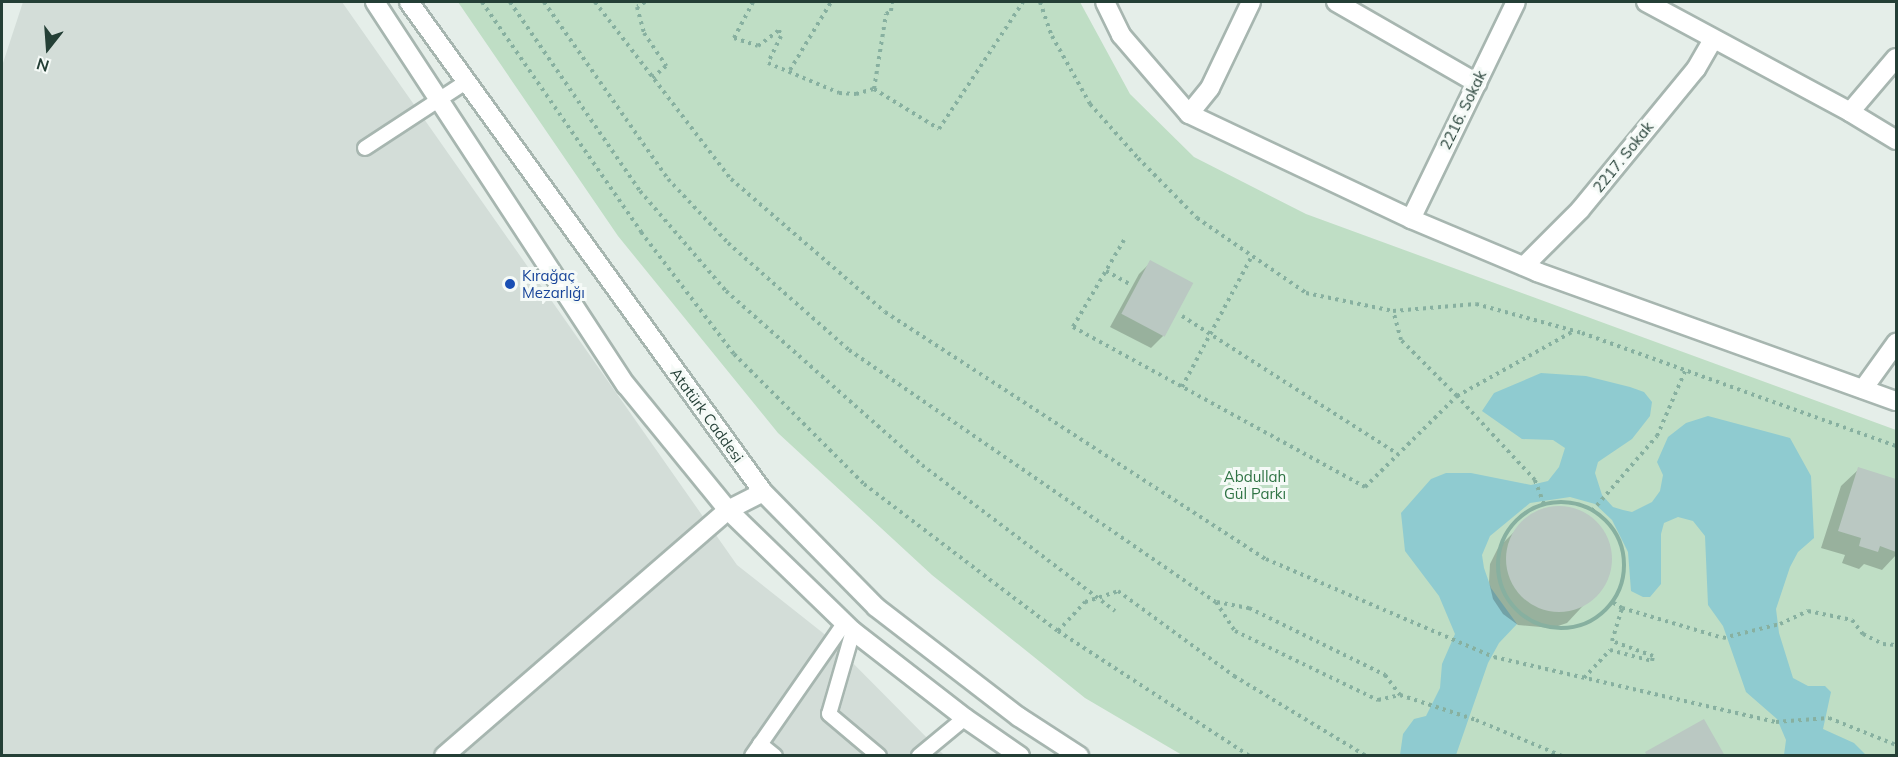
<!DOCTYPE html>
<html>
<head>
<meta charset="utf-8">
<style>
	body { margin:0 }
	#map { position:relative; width:1898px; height:757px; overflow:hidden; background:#e5eee9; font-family:Mulish,sans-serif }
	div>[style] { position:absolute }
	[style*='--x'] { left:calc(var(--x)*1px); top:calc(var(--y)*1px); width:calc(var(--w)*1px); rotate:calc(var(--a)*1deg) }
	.built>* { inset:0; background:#d3ddd8 }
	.green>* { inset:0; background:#bfdec5 }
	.water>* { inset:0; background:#8fcbd0 }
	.shadow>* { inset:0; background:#0003 }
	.building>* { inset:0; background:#bac8c2; transform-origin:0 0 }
	.round { border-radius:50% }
	.path>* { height:4px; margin-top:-2px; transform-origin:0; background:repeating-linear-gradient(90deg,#87b0a0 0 3px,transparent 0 7.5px) }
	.path>.ring { margin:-2px; padding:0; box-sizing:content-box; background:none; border:4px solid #87b0a0; border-radius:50% }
	.roads { filter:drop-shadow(2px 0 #a7b6b0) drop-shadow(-2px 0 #a7b6b0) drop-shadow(0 2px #a7b6b0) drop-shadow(0 -2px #a7b6b0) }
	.lane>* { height:14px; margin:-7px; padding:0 7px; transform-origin:7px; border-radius:7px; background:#fff }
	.street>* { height:18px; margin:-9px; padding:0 9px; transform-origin:9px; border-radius:9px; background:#fff }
	.secondary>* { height:18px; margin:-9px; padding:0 9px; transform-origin:9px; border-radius:9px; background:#fff }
	.dots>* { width:16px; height:16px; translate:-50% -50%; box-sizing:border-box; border:3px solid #f5faf7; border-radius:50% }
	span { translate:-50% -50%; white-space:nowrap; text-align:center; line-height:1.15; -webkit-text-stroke:6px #f5faf7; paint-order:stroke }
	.street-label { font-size:15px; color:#243f36 }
	.transit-label { font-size:15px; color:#164399 }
	.left { translate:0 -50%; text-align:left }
	.park-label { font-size:15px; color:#307445 }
	.frame { position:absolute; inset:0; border:3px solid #243f36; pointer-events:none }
	.north { position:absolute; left:18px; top:18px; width:60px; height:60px; -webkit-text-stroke:4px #f5faf7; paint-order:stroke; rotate:197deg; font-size:16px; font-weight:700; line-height:24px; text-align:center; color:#243f36 }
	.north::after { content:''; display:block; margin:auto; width:21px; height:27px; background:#243f36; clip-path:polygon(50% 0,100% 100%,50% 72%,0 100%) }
</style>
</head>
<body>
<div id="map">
	<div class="built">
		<i style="clip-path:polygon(23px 2px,342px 2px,737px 565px,823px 633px,944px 755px,2px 756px,2px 66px)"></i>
	</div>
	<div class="green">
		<i style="clip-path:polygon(458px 2px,1080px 2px,1130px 94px,1194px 157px,1306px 214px,1896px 430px,1896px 755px,1182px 755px,1085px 698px,932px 575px,778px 433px,618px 236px)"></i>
	</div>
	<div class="water">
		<i style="clip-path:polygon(1541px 373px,1586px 376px,1630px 387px,1644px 392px,1652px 402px,1650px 416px,1632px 439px,1598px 462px,1595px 473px,1602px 495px,1613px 507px,1623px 510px,1632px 512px,1652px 502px,1660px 491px,1663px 475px,1657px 462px,1668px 437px,1686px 423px,1708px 416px,1790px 438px,1811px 476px,1814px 538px,1798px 552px,1790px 567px,1776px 609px,1779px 633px,1793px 678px,1808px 686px,1825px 686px,1831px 692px,1823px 729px,1854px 743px,1866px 755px,1784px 755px,1786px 740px,1777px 719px,1746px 692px,1723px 626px,1708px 605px,1705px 536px,1693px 521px,1678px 517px,1664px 523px,1661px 534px,1661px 584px,1650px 597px,1643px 597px,1631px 591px,1628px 552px,1612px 520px,1595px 504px,1570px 497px,1530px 503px,1490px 536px,1482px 555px,1484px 568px,1491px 588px,1517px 624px,1499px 643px,1488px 663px,1456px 755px,1400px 755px,1403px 734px,1414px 719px,1426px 716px,1440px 688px,1442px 664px,1455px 634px,1439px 596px,1405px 551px,1401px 513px,1431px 479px,1446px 473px,1471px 473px,1531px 485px,1548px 481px,1559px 467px,1565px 448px,1553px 440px,1522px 439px,1482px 411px,1494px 393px)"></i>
	</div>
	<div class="shadow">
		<i style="clip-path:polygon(1151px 262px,1163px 336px,1151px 348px,1110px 327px,1139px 274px)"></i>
		<i style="clip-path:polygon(1859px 469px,1896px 480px,1896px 555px,1882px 570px,1864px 564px,1859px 569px,1842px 563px,1845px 555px,1821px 548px,1841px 486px)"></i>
		<i style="clip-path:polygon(1563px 508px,1579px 512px,1603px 533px,1610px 548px,1607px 580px,1567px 623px,1552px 628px,1518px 625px,1503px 614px,1493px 599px,1489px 582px,1490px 564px,1498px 548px,1529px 517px)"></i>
	</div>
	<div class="building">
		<i style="left:1150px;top:260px;width:49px;height:61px;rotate:28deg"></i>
		<i style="clip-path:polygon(1858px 467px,1896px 479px,1896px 552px,1880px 546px,1878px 552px,1859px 546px,1861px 538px,1838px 531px)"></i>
		<i class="round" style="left:1506px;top:506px;width:106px;height:106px"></i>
		<i style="clip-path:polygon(1704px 719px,1725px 756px,1647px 756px,1645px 752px)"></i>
	</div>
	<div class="path">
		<i style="--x:482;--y:2;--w:280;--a:55.3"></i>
		<i style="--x:641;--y:232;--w:153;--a:52.7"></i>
		<i style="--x:734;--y:354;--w:184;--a:45"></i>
		<i style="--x:864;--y:484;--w:243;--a:37.2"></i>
		<i style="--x:1058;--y:631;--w:229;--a:33.1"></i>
		<i style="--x:510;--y:2;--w:229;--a:55.5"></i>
		<i style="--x:640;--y:191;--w:132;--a:49.3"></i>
		<i style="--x:726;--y:291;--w:262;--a:41.6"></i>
		<i style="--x:922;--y:465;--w:242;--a:37.1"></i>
		<i style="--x:544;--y:2;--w:216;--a:55"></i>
		<i style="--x:668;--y:179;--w:88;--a:46.8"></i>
		<i style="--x:728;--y:243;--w:162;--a:41.5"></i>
		<i style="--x:849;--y:350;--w:445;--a:34.5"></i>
		<i style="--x:1216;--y:602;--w:35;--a:57"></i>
		<i style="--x:1235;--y:631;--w:159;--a:25.8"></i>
		<i style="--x:1378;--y:700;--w:23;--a:-13"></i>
		<i style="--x:1400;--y:695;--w:80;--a:18.2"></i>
		<i style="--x:1476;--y:720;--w:93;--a:22.7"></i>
		<i style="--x:595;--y:2;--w:223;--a:52.5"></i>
		<i style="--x:731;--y:179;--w:203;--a:40.8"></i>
		<i style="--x:885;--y:312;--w:454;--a:33"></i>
		<i style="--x:1266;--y:559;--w:248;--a:23.3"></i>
		<i style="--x:1494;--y:657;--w:289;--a:13"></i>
		<i style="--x:1776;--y:722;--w:53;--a:-4.3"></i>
		<i style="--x:1829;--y:718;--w:72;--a:21.9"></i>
		<i style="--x:645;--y:2;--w:9;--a:148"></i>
		<i style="--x:637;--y:7;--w:27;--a:75"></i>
		<i style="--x:644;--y:33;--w:40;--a:56"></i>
		<i style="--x:666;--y:66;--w:18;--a:139"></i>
		<i style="--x:753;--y:2;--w:41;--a:117.8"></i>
		<i style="--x:734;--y:38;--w:25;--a:18"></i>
		<i style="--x:758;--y:46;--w:26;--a:-37"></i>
		<i style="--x:779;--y:30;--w:6;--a:72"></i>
		<i style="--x:781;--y:36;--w:30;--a:116"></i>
		<i style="--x:768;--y:63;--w:77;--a:22.9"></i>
		<i style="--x:839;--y:93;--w:17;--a:3"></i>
		<i style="--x:856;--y:94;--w:19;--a:-16"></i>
		<i style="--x:874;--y:89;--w:76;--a:31.6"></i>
		<i style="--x:939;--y:129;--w:152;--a:-56.5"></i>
		<i style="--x:1040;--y:2;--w:36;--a:71"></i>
		<i style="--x:1052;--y:36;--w:78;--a:60.8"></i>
		<i style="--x:1090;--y:104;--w:72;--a:48.4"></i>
		<i style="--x:1138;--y:158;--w:84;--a:45.5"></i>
		<i style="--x:1197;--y:218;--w:132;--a:34.5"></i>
		<i style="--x:1306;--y:293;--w:89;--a:11.7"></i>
		<i style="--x:1393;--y:311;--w:83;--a:-4.8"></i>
		<i style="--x:1476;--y:304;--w:110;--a:15.3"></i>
		<i style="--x:1582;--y:333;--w:334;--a:19.8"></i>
		<i style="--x:790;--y:70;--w:79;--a:-58.9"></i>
		<i style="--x:874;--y:89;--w:76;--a:-80.9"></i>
		<i style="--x:886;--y:14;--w:6;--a:-31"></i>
		<i style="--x:891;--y:11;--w:9;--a:-84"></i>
		<i style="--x:1124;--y:240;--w:101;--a:120.4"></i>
		<i style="--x:1073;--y:327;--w:333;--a:28.7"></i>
		<i style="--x:1365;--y:487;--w:129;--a:-44.7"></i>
		<i style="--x:1457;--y:396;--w:79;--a:-135"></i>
		<i style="--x:1401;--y:340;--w:30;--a:-105"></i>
		<i style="--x:1106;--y:271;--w:29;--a:29"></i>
		<i style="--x:1182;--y:316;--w:256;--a:32.6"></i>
		<i style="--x:1182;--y:387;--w:149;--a:-61.9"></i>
		<i class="ring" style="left:1498px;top:502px;width:122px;height:122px"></i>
		<i style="--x:1544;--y:504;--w:26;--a:-111"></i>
		<i style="--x:1535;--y:480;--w:115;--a:-132.9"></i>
		<i style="--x:1457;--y:396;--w:134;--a:-29.1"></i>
		<i style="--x:1592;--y:511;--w:99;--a:-49.1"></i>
		<i style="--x:1657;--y:436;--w:73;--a:-66.6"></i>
		<i style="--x:1217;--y:602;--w:33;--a:11"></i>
		<i style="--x:1249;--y:608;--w:152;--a:26.2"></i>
		<i style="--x:1385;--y:675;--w:25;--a:53"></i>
		<i style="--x:1622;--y:608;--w:105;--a:16.5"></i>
		<i style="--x:1723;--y:638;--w:59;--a:-13.8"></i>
		<i style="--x:1780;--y:624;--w:31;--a:-25"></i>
		<i style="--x:1808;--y:611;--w:45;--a:11.6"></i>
		<i style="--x:1852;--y:620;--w:18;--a:52"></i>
		<i style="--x:1863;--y:634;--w:22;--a:27"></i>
		<i style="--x:1883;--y:644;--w:13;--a:4"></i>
		<i style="--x:1058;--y:631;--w:40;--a:-47"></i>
		<i style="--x:1085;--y:602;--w:35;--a:-18"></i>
		<i style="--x:1118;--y:591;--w:144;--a:36.2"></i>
		<i style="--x:1234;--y:676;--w:154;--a:31.2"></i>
		<i style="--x:1584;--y:678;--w:38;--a:-47"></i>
		<i style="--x:1610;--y:650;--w:43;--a:14.7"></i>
		<i style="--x:1652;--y:661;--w:5;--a:-79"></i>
		<i style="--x:1653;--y:656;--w:44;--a:-159.9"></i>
		<i style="--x:1612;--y:641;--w:34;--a:-73"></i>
		<i style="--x:1622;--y:608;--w:12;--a:-149"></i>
	</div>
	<div class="roads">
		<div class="lane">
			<i style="--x:365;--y:148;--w:121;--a:-33.2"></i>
			<i style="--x:853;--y:631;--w:86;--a:106.1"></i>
			<i style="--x:829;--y:714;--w:65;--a:40"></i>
			<i style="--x:760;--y:744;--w:19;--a:39"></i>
			<i style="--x:752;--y:756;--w:163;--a:-55.2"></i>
			<i style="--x:919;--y:756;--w:60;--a:-39.6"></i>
		</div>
		<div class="street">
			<i style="--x:1336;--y:2;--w:163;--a:29.9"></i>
			<i style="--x:1646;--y:2;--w:232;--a:28.3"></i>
			<i style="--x:1850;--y:112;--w:71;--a:-49.6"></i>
			<i style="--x:1189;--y:114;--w:33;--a:-51"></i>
			<i style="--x:1210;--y:88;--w:95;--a:-64.5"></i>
			<i style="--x:1411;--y:219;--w:241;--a:-64.2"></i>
			<i style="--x:1524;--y:266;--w:79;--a:-45"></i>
			<i style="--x:1580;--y:210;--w:183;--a:-50.6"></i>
			<i style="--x:1696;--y:69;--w:34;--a:-60"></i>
		</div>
		<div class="secondary">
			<i style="--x:375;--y:2;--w:458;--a:56.8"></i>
			<i style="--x:626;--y:385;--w:161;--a:50.8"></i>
			<i style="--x:728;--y:510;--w:174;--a:44.1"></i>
			<i style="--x:853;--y:631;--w:142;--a:37.8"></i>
			<i style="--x:965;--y:718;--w:67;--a:34.6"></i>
			<i style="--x:409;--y:2;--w:604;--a:54.15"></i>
			<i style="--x:763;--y:492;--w:161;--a:45.5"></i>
			<i style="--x:876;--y:607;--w:180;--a:37.6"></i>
			<i style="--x:1019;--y:717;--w:72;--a:33"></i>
			<i style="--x:1105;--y:2;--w:37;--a:64"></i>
			<i style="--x:1121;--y:35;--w:104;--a:49.3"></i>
			<i style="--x:1189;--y:114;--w:246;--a:25.3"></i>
			<i style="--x:1411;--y:219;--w:137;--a:22.8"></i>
			<i style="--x:1537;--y:272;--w:381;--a:19.8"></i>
			<i style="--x:1850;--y:112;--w:54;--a:31.3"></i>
			<i style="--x:1863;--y:389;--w:57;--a:-54.3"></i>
			<i style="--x:444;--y:756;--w:376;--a:-40.9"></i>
			<i style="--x:728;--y:510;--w:39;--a:-27"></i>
		</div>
	</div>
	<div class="dots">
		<i style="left:510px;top:284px;background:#1a4fb4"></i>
	</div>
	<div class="street-label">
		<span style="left:1463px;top:110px;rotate:-64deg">2216. Sokak</span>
		<span style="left:1623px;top:157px;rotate:-51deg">2217. Sokak</span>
		<span style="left:707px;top:415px;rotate:54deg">Atatürk Caddesi</span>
	</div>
	<div class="transit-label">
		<span class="left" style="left:522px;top:284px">Kırağaç<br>Mezarlığı</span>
	</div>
	<div class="park-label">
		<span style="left:1255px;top:485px">Abdullah<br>Gül Parkı</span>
	</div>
	<div class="frame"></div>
	<div class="north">N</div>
</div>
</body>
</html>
